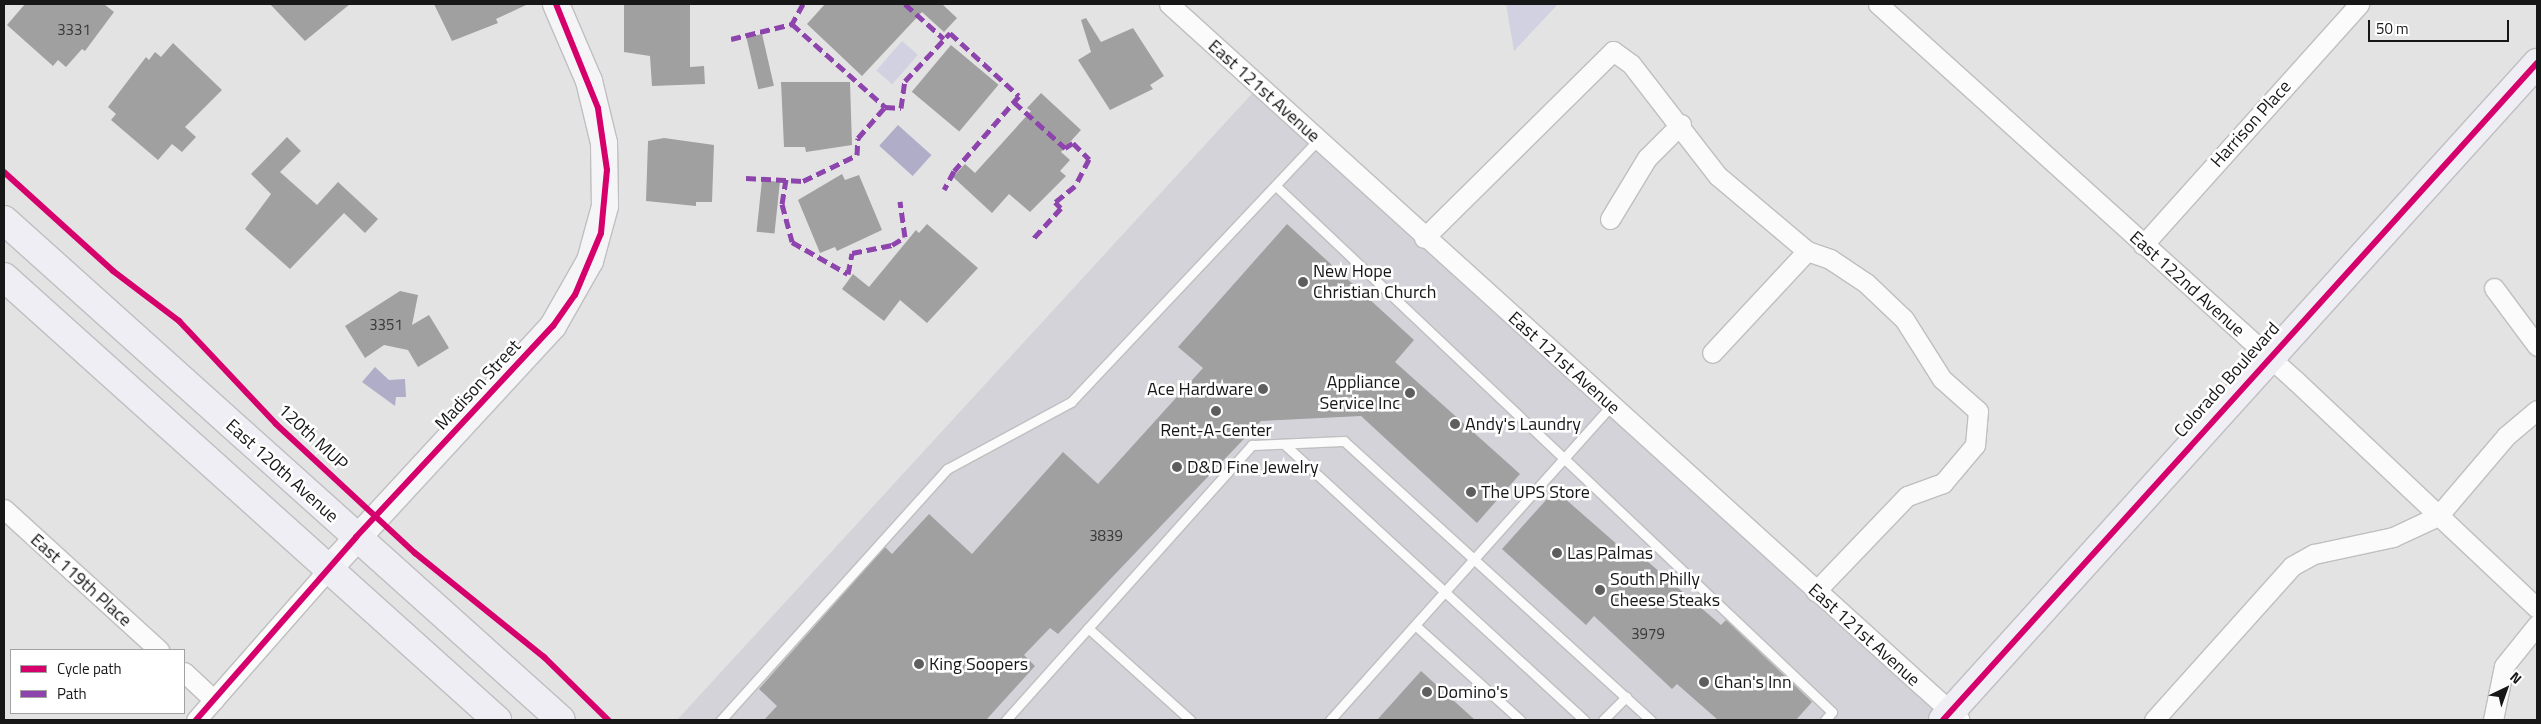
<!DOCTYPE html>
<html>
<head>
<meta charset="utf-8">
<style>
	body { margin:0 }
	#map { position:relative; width:2541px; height:724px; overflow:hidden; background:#e3e3e4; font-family:"Titillium Web",sans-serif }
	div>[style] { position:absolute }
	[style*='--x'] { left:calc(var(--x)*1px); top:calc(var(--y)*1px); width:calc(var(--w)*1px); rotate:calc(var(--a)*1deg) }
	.built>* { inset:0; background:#d3d3d9 }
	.green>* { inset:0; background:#d1d1e1; transform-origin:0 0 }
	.water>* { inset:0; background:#afadc7; transform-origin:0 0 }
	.building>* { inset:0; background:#a0a0a1; transform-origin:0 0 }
	.roads { filter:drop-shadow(1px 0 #bfbfc0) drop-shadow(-1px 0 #bfbfc0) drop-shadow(0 1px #bfbfc0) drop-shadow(0 -1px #bfbfc0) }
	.lane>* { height:9px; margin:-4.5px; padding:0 4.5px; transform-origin:4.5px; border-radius:4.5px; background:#fbfbfb }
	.street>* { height:19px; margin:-9.5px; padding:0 9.5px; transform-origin:9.5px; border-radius:9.5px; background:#fbfbfb }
	.secondary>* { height:26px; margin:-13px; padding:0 13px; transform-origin:13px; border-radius:13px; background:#f5f5f8 }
	.primary>* { height:28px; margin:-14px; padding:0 14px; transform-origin:14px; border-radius:14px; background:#efeef5 }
	.quiet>* { height:5px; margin-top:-2.5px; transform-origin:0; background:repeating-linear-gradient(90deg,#8e44ad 0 10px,transparent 0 15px) }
	.cycleway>* { height:6px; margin:-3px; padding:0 3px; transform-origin:3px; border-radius:3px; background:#d6006c }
	.dots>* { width:14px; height:14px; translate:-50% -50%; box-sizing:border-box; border:2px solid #fff; border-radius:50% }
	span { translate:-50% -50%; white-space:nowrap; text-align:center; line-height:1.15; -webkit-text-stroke:5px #fff; paint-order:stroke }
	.number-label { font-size:15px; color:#39393a }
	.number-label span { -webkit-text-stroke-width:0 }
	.street-label { font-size:18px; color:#171718 }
	.poi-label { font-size:18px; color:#171718 }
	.left { translate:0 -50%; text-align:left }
	.right { translate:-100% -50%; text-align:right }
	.frame { position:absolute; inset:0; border:5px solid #171718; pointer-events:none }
	.legend { position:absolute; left:10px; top:649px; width:175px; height:65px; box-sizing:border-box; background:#fff; border:1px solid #a2a2a3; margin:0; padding:6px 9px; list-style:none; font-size:15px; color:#171718 }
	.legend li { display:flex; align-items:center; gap:10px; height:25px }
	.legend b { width:25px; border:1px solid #a2a2a3 }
	.north { position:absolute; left:2481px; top:664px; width:50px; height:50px; -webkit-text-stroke:4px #fff; paint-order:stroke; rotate:42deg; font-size:14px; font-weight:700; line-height:20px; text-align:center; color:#171718 }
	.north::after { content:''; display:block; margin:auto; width:18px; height:22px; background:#171718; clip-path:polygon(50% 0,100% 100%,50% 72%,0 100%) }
	.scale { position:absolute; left:2368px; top:20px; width:141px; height:22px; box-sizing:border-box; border:2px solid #171718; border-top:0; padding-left:6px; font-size:15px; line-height:18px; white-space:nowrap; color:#171718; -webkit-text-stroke:4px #fff; paint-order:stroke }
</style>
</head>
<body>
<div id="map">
	<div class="built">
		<i style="clip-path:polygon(1259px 86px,1960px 720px,677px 720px)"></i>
	</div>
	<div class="green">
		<i style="clip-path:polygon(1506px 4px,1558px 4px,1514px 51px)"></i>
		<i style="left:902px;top:41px;width:21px;height:39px;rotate:41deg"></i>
	</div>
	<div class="water">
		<i style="left:898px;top:125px;width:45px;height:28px;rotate:42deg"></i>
		<i style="clip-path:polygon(375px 367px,389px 380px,405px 379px,406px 397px,396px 397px,395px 406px,362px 382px)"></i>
	</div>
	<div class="building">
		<i style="clip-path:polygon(25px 4px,104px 4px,114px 12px,85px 51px,82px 49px,66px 67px,58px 60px,53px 66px,7px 25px)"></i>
		<i style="clip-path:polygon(270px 4px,350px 4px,305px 41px)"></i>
		<i style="clip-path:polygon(434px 4px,528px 4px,496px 19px,498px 23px,452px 41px)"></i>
		<i style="clip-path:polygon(624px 4px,690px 4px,690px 67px,704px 66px,705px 84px,652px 86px,650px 56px,624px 52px)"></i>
		<i style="clip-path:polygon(825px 4px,942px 4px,957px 18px,944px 32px,922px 12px,862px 76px,807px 24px)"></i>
		<i style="clip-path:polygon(1086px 18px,1101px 42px,1133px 28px,1164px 76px,1150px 85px,1153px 89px,1110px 110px,1078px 60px,1091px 52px,1081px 20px)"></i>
		<i style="left:762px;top:34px;width:53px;height:16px;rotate:77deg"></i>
		<i style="clip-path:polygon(173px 43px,222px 90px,185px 127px,196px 137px,182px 152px,172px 144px,158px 160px,111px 120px,116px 114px,108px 107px,146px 57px,149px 60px,155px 52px,161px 57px)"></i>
		<i style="left:951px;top:45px;width:62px;height:61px;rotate:40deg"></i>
		<i style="clip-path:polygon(781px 82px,850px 82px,852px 145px,806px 152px,805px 147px,784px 147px)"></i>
		<i style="clip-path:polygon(1041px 93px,1081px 130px,1061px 152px,1070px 160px,1060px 171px,1066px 176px,1030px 212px,1009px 194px,992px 213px,953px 177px,965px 164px,975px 173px,1031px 111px,1027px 108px)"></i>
		<i style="clip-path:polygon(287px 137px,301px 151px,280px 172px,317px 205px,338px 182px,378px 219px,365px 233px,344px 213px,290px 269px,245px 229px,271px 194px,251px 174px)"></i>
		<i style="clip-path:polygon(664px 138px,714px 145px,712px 202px,696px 202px,696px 206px,646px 201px,648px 141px)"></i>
		<i style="clip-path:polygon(842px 174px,845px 180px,859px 175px,882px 230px,837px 251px,835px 247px,820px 253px,798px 200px)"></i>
		<i style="left:762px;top:180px;width:18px;height:52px;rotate:6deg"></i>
		<i style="clip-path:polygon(927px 224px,978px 268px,927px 323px,900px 300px,884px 321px,842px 289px,853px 274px,869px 287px,916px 230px,919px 233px)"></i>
		<i style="clip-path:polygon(1287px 224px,1414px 340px,1395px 362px,1520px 474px,1477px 523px,1361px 416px,1261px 421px,1058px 634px,1050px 628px,1024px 655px,1035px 666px,986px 720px,764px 720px,777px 706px,759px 689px,885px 547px,892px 554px,929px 514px,972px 554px,1063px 452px,1098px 484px,1203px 368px,1178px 347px)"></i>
		<i style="clip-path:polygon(400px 291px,418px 295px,412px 325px,429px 315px,449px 348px,418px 367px,408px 350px,384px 345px,365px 358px,345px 326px)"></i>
		<i style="clip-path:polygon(1555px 490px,1635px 560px,1640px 555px,1721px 625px,1726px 620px,1812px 702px,1796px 720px,1718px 720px,1677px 684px,1672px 689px,1594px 616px,1586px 625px,1502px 549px)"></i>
		<i style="clip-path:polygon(1421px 671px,1475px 720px,1377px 720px)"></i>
	</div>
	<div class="roads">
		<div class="lane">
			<i style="--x:1276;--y:186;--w:765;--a:43.41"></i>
			<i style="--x:1832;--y:712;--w:11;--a:131"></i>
			<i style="--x:1284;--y:444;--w:408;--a:42.6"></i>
			<i style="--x:1415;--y:625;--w:142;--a:42.1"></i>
			<i style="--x:1088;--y:628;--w:137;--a:42"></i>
			<i style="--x:721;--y:720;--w:338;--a:-48"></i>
			<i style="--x:947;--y:469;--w:141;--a:-28.4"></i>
			<i style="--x:1071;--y:402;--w:360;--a:-46.7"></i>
			<i style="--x:1006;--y:720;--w:369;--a:-48.2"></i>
			<i style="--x:1252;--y:445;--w:92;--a:-2.5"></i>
			<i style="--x:1344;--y:441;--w:415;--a:42.3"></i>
			<i style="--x:1330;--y:720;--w:423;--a:-48.2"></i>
			<i style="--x:1603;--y:720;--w:33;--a:-45"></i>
		</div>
		<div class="street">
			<i style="--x:1169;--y:4;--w:1066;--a:42.15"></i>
			<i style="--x:1878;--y:4;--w:563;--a:42.05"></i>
			<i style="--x:2296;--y:381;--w:331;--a:43.3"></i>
			<i style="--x:1610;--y:219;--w:71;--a:-58.8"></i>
			<i style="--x:1647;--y:158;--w:48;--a:-45"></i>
			<i style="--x:1424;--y:238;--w:266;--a:-44.7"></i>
			<i style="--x:1613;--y:51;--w:22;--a:36"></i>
			<i style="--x:1631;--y:64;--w:142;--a:52.2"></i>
			<i style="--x:1718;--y:176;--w:116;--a:40.1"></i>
			<i style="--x:1807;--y:251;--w:139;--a:133"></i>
			<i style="--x:2143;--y:245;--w:324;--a:-48.1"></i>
			<i style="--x:1807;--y:251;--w:24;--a:19"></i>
			<i style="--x:1830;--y:259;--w:43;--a:33.7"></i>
			<i style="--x:1866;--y:283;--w:52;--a:43.5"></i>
			<i style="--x:1904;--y:319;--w:71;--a:57.7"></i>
			<i style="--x:1942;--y:379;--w:48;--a:41.6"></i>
			<i style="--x:1978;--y:411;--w:34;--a:95"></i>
			<i style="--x:1975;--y:445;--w:50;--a:130.1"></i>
			<i style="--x:1943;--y:483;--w:38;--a:160"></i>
			<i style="--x:1907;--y:496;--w:132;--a:133.8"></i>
			<i style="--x:2494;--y:288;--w:72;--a:53.4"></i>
			<i style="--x:4;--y:509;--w:210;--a:42.3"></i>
			<i style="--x:184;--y:672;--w:41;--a:43"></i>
			<i style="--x:196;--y:720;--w:198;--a:-48.7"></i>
			<i style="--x:2154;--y:720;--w:207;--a:-48.1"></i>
			<i style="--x:2292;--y:566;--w:25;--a:-29"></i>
			<i style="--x:2314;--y:554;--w:81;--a:-12.1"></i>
			<i style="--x:2393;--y:537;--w:50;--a:-25"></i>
			<i style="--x:2438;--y:516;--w:105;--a:-49.6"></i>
			<i style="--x:2506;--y:436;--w:40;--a:-40"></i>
			<i style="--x:2493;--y:720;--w:55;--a:-78.5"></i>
			<i style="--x:2504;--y:666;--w:53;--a:-51.2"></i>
		</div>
		<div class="secondary">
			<i style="--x:327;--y:571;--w:333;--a:-47.3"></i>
			<i style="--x:553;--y:326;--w:75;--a:-60.4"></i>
			<i style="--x:590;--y:261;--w:57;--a:-74.7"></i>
			<i style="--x:605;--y:206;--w:63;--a:-90.9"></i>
			<i style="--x:604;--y:143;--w:64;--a:-103.6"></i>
			<i style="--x:589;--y:81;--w:84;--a:-113.2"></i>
		</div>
		<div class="primary">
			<i style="--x:4;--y:220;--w:748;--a:41.91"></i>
			<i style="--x:4;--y:277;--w:663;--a:41.94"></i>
			<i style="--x:1943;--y:720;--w:886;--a:-47.88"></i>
		</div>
	</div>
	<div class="quiet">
		<i style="--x:803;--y:4;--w:23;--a:119"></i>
		<i style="--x:792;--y:24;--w:125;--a:41.7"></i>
		<i style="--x:885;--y:107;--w:16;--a:4"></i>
		<i style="--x:901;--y:108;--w:27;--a:-82"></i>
		<i style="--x:905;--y:81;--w:66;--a:-46.8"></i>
		<i style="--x:950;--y:33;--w:93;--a:42.4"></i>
		<i style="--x:1019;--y:96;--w:99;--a:130.9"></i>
		<i style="--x:954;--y:171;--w:21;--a:118"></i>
		<i style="--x:905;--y:4;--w:52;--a:41.9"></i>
		<i style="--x:731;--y:39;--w:63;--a:-13.8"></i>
		<i style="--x:1014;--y:102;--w:69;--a:42"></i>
		<i style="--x:1065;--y:148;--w:9;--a:-32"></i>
		<i style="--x:1073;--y:143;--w:23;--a:45"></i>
		<i style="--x:1089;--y:159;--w:30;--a:117"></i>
		<i style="--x:1075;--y:186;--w:26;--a:141"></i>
		<i style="--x:1055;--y:202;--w:8;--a:45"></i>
		<i style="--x:1061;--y:208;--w:43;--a:132.2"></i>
		<i style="--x:746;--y:178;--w:57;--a:3"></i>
		<i style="--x:803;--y:181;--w:60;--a:-25.7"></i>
		<i style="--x:857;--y:155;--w:17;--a:-87"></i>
		<i style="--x:858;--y:138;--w:41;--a:-48.9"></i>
		<i style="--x:786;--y:179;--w:25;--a:99"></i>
		<i style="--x:782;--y:204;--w:39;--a:75"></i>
		<i style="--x:792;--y:242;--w:64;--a:29.7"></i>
		<i style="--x:848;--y:274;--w:21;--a:-79"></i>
		<i style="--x:852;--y:253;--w:41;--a:-11.3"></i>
		<i style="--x:892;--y:245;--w:15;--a:-32"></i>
		<i style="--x:905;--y:237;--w:36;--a:-98"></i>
	</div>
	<div class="cycleway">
		<i style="--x:4;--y:172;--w:147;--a:42.2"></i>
		<i style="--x:113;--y:271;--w:83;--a:37.1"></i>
		<i style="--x:179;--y:321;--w:141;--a:46.7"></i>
		<i style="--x:276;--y:424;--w:190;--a:42.9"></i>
		<i style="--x:415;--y:553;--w:166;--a:38.9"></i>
		<i style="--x:544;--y:657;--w:90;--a:44.5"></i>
		<i style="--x:196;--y:720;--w:243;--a:-48.8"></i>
		<i style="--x:356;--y:537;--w:289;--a:-47"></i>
		<i style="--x:553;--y:326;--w:38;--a:-55"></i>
		<i style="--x:575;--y:295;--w:67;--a:-67.2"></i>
		<i style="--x:601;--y:233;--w:63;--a:-84.6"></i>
		<i style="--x:607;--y:170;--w:63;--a:-98.3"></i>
		<i style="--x:598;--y:108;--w:112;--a:-112"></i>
		<i style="--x:1943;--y:720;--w:886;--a:-47.88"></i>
	</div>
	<div class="dots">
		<i style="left:1303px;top:282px;background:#5e5e5f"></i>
		<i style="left:1263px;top:389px;background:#5e5e5f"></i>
		<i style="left:1410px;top:393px;background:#5e5e5f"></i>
		<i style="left:1216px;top:411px;background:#5e5e5f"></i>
		<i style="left:1455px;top:424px;background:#5e5e5f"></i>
		<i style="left:1177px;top:467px;background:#5e5e5f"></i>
		<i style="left:1471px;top:492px;background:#5e5e5f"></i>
		<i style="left:1557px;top:553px;background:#5e5e5f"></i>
		<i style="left:1600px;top:590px;background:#5e5e5f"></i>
		<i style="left:919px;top:664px;background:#5e5e5f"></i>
		<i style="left:1704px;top:682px;background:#5e5e5f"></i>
		<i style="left:1427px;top:692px;background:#5e5e5f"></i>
	</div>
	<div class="number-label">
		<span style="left:74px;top:30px">3331</span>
		<span style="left:386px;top:325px">3351</span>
		<span style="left:1106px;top:536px">3839</span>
		<span style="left:1648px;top:634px">3979</span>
	</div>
	<div class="street-label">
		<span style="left:1264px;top:91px;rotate:42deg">East 121st Avenue</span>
		<span style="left:2251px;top:124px;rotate:-48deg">Harrison Place</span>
		<span style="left:2187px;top:284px;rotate:42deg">East 122nd Avenue</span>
		<span style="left:1564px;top:363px;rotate:42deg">East 121st Avenue</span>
		<span style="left:2227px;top:380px;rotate:-48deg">Colorado Boulevard</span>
		<span style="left:478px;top:385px;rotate:-47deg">Madison Street</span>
		<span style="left:313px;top:437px;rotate:43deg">120th MUP</span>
		<span style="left:282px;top:471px;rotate:42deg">East 120th Avenue</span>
		<span style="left:81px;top:580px;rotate:42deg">East 119th Place</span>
		<span style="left:1864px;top:635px;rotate:42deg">East 121st Avenue</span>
	</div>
	<div class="poi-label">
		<span class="left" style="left:1313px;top:282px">New Hope<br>Christian Church</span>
		<span class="right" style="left:1400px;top:393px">Appliance<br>Service Inc</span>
		<span class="right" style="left:1253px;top:389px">Ace Hardware</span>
		<span class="left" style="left:1465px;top:424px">Andy's Laundry</span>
		<span style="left:1216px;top:430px">Rent-A-Center</span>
		<span class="left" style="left:1187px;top:467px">D&amp;D Fine Jewelry</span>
		<span class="left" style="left:1481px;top:492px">The UPS Store</span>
		<span class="left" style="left:1567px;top:553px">Las Palmas</span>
		<span class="left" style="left:1610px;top:590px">South Philly<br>Cheese Steaks</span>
		<span class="left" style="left:929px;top:664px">King Soopers</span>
		<span class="left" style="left:1714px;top:682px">Chan's Inn</span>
		<span class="left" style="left:1437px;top:692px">Domino's</span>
	</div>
	<div class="frame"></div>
	<ul class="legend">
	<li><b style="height:6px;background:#d6006c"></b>Cycle path</li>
	<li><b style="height:6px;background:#8e44ad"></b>Path</li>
	</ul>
	<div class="north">N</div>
	<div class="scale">50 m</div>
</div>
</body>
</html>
